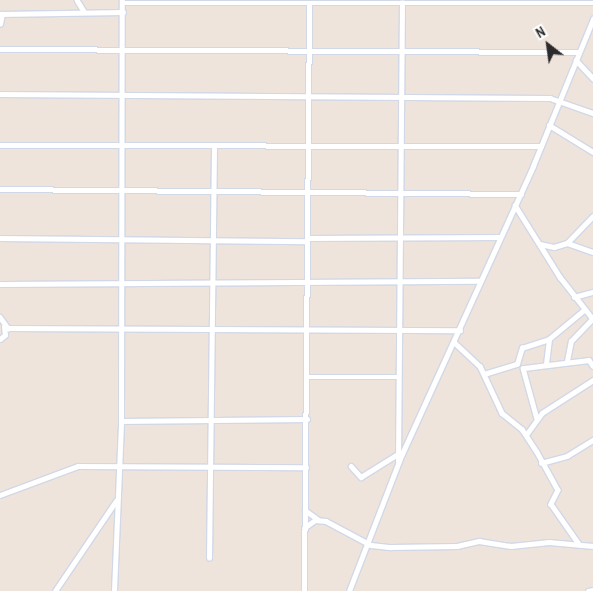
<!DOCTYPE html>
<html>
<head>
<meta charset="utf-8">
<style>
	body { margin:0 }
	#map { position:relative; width:593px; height:591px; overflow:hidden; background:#efe4dc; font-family:"Archivo Narrow",sans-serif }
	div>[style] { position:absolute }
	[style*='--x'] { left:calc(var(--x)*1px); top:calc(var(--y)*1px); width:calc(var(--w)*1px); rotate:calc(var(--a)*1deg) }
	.roads { filter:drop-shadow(1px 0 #d1d8e6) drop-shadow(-1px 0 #d1d8e6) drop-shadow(0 1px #d1d8e6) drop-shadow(0 -1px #d1d8e6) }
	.minor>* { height:4.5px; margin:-2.25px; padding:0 2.25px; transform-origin:2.25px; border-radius:2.25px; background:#fff }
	span { translate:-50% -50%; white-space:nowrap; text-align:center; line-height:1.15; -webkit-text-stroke:5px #fff; paint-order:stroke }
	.north { position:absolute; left:523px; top:20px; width:50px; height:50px; -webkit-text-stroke:4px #fff; paint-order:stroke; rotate:330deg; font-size:14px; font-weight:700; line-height:20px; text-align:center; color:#2b2b2b }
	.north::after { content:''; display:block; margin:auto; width:18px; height:22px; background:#2b2b2b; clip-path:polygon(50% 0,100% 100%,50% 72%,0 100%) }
</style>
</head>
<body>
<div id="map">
	<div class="roads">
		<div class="minor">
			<i style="--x:77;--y:0;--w:13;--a:58"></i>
			<i style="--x:122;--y:3;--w:471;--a:0"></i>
			<i style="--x:0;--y:14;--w:123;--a:-0.9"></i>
			<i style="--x:0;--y:24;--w:10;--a:-79"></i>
			<i style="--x:0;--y:49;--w:579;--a:0.3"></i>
			<i style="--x:576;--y:60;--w:25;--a:47"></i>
			<i style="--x:0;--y:94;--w:550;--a:0.42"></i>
			<i style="--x:550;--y:98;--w:46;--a:19.2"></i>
			<i style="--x:549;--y:125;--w:52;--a:31.5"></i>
			<i style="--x:0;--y:145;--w:541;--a:0.11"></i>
			<i style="--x:0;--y:189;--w:521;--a:0.55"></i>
			<i style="--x:515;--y:205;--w:85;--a:58"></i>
			<i style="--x:560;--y:277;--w:53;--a:51.8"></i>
			<i style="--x:0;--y:238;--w:307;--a:0.6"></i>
			<i style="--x:307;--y:238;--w:193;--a:-0.3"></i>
			<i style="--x:567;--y:243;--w:28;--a:19"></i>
			<i style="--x:540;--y:244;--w:14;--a:12"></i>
			<i style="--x:554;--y:247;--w:14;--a:-17"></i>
			<i style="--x:567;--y:243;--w:37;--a:-46"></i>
			<i style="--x:0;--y:284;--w:480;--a:-0.4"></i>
			<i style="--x:574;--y:297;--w:20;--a:-15"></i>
			<i style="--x:0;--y:317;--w:14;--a:54"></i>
			<i style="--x:8;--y:328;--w:452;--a:0.3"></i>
			<i style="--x:0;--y:339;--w:6;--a:-39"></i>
			<i style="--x:5;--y:335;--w:8;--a:-97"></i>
			<i style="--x:455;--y:343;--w:34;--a:43"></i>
			<i style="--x:480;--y:366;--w:52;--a:64.9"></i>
			<i style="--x:502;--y:413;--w:26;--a:39"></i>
			<i style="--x:522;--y:429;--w:27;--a:57"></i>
			<i style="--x:537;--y:452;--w:43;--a:61.1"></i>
			<i style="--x:558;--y:490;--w:16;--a:117"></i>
			<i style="--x:551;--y:504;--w:49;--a:55"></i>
			<i style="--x:589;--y:360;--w:7;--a:56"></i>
			<i style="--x:567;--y:361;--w:20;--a:-79"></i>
			<i style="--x:571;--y:341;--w:32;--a:-46"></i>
			<i style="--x:517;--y:364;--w:17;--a:-73"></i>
			<i style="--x:522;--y:348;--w:28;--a:-18"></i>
			<i style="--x:549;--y:339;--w:45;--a:-39.6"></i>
			<i style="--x:546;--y:364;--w:25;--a:-83"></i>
			<i style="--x:523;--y:368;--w:53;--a:74.6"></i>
			<i style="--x:524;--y:368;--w:65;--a:-7"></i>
			<i style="--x:484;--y:374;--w:34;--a:-17"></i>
			<i style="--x:306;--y:377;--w:93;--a:0"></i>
			<i style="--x:121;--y:421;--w:186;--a:-0.6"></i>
			<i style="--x:526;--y:435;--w:27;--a:-54"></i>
			<i style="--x:542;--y:413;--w:61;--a:-32.9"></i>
			<i style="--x:398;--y:461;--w:458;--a:-89.5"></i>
			<i style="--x:541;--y:463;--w:27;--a:-15"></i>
			<i style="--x:567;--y:456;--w:31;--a:-32"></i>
			<i style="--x:351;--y:466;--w:15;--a:48"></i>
			<i style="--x:361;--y:477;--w:44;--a:-31.9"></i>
			<i style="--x:0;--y:495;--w:83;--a:-20.4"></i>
			<i style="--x:78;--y:466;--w:228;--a:0.3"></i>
			<i style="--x:305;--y:510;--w:17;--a:36"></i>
			<i style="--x:304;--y:528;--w:14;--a:-36"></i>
			<i style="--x:315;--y:520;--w:11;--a:5"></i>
			<i style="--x:326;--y:521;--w:51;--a:28.1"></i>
			<i style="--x:371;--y:545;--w:20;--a:6"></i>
			<i style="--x:391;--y:547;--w:66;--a:-0.9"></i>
			<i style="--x:457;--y:546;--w:23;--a:-13"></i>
			<i style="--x:479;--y:541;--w:32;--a:9"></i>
			<i style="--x:511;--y:546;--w:38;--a:-6"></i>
			<i style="--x:549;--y:542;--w:44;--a:5.2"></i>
			<i style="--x:209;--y:558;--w:411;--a:-89.3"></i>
			<i style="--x:55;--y:591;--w:109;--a:-55.9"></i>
			<i style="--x:114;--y:591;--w:170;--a:-87.6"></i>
			<i style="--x:121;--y:421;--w:421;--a:-89.9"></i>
			<i style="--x:304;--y:591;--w:588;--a:-89.51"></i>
			<i style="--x:349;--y:591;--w:147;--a:-68.9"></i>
			<i style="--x:402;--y:454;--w:316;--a:-65.5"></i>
			<i style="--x:533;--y:166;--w:159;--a:-67.8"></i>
			<i style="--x:588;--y:591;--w:5;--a:-11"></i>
		</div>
	</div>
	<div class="north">N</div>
</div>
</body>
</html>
